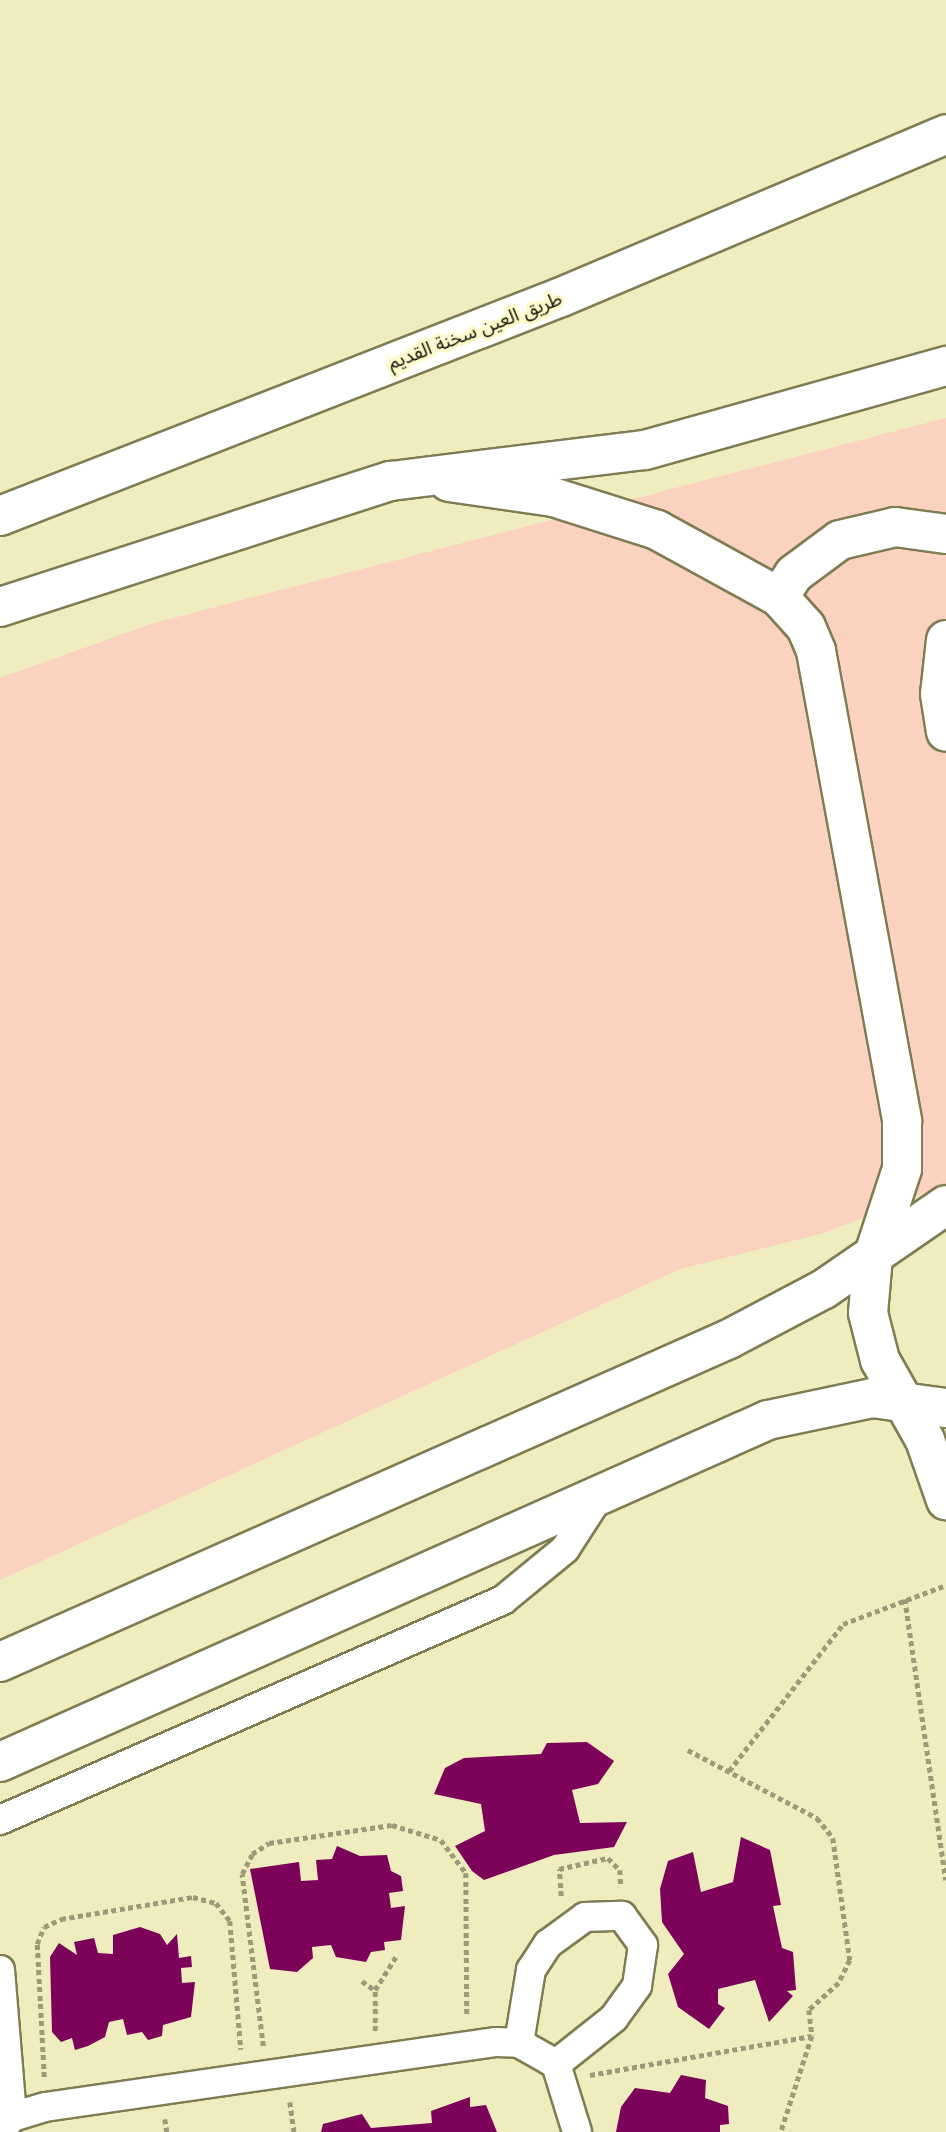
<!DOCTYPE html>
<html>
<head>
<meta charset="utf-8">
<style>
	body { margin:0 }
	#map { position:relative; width:946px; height:2132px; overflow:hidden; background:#efecbe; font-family:"Fira Sans","Noto Sans Arabic",sans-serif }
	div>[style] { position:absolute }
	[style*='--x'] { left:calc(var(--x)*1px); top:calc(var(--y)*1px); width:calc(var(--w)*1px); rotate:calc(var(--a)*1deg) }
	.green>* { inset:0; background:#fbd1bf }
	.building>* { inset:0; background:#7c025a }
	.path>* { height:4.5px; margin-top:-2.25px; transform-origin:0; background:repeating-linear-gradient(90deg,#9c9a77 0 5px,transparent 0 8.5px) }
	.roads { filter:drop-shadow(2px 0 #7f7c52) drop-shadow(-2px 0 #7f7c52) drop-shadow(0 2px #7f7c52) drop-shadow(0 -2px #7f7c52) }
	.minor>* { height:28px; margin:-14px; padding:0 14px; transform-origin:14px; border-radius:14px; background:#fff }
	.secondary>* { height:38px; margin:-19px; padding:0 19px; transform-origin:19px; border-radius:19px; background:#fff }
	.primary>* { height:38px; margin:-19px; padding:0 19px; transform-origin:19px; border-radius:19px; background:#fff }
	span { translate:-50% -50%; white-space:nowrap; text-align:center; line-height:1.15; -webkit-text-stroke:7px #fcf9cb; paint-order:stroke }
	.street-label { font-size:19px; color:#131203 }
</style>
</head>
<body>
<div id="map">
	<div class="green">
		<i style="clip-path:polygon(946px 418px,946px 1185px,824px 1233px,680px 1269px,0 1580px,0 678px,154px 623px)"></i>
	</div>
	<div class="building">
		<i style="clip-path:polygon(587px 1742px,614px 1761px,598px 1784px,572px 1790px,580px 1823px,627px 1822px,614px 1847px,554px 1855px,484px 1880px,472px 1871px,455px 1846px,485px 1831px,481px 1804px,434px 1794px,445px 1768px,464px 1758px,541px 1754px,547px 1743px)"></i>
		<i style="clip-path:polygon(741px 1837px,770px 1850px,781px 1905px,773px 1906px,782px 1948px,793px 1952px,796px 1990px,787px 1991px,793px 1996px,769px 2022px,755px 1980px,718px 1989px,718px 2004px,725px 2008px,709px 2029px,678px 2007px,668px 1974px,684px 1954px,662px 1922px,660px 1889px,668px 1861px,693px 1852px,701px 1892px,733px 1882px)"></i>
		<i style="clip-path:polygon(337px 1846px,360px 1856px,387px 1855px,391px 1871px,401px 1876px,403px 1891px,389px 1893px,391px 1908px,405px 1906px,401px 1940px,384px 1942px,385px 1950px,371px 1952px,366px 1962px,336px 1957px,331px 1945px,312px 1947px,313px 1958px,297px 1972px,270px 1969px,250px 1869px,299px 1862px,301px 1881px,318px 1880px,316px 1860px,332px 1859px)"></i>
		<i style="clip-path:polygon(140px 1927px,160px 1934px,167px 1945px,177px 1934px,179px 1958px,191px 1956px,192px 1967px,181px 1968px,182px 1983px,195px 1982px,191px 2017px,163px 2025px,162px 2036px,148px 2040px,142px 2032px,127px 2035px,123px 2019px,109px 2022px,105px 2037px,88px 2046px,75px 2050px,72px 2038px,61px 2042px,52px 2032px,50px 1957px,59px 1943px,77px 1955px,74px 1942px,94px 1938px,98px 1953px,113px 1954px,113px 1935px)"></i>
		<i style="clip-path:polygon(681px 2075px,706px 2080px,705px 2098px,728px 2106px,729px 2124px,720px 2125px,720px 2132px,616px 2132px,621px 2107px,635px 2088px,670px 2093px)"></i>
		<i style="clip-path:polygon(470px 2097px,470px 2107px,486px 2105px,497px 2132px,321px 2132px,323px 2124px,362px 2114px,371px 2128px,432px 2123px,431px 2111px)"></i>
	</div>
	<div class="path">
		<i style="--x:905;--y:1599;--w:284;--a:81.7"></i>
		<i style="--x:688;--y:1750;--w:146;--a:27.8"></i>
		<i style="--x:817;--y:1818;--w:26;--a:51"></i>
		<i style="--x:833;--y:1838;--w:123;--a:82.1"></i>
		<i style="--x:850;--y:1960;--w:25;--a:116"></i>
		<i style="--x:839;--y:1983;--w:40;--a:138"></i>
		<i style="--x:809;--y:2010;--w:26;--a:83"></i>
		<i style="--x:812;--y:2036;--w:101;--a:107.9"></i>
		<i style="--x:729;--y:1771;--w:186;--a:-52.2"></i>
		<i style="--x:843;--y:1624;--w:110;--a:-20.7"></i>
		<i style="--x:561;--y:1896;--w:27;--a:-94"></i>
		<i style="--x:559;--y:1869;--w:50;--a:-12.7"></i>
		<i style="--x:608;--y:1858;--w:17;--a:45"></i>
		<i style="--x:620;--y:1870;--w:17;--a:87"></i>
		<i style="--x:362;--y:1981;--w:16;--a:35"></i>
		<i style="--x:375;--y:2031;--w:41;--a:-90"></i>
		<i style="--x:375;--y:1990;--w:39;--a:-58"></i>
		<i style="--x:263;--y:2046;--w:173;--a:-97"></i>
		<i style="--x:242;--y:1874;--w:22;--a:-63"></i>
		<i style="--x:252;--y:1854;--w:20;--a:-33"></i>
		<i style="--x:269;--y:1843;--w:124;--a:-8.3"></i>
		<i style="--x:392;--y:1825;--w:51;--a:17"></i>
		<i style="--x:441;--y:1840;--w:41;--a:52.9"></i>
		<i style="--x:466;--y:1873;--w:144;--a:89.6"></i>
		<i style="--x:590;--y:2075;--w:225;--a:-10"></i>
		<i style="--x:44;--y:2077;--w:133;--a:-93"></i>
		<i style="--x:37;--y:1944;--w:18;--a:-68"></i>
		<i style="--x:44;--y:1927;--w:19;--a:-25"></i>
		<i style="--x:61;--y:1919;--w:134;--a:-9.5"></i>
		<i style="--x:193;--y:1897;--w:24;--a:15"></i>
		<i style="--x:216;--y:1903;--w:23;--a:52"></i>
		<i style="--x:230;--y:1921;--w:129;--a:85.1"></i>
		<i style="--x:290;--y:2102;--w:30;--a:82"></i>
		<i style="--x:165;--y:2119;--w:13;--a:81"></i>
	</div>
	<div class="roads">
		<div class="minor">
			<i style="--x:0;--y:1820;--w:549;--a:-23.62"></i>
			<i style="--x:503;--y:1600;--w:80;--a:-39.4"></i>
			<i style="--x:565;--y:1549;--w:64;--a:-57.1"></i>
			<i style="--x:0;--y:1970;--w:147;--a:85.3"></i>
			<i style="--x:519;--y:2043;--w:74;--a:-80.7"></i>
			<i style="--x:531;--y:1970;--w:31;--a:-57"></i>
			<i style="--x:548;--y:1944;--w:46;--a:-36.1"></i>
			<i style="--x:585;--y:1917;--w:37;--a:-2"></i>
			<i style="--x:622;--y:1916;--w:36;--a:54"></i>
			<i style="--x:643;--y:1945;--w:41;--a:98.3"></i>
			<i style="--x:637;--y:1986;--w:39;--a:126"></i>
			<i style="--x:614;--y:2018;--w:74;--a:141.6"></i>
			<i style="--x:0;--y:2131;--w:18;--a:-49"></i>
			<i style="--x:12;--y:2117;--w:34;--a:-17"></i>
			<i style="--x:45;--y:2107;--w:456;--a:-8.2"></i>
			<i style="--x:496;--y:2042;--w:23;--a:2"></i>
			<i style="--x:519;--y:2043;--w:43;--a:29.6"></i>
			<i style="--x:556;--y:2064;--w:71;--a:72.8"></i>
		</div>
		<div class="secondary">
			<i style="--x:449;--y:482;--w:105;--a:8.2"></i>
			<i style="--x:553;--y:497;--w:109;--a:17.6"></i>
			<i style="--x:657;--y:530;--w:139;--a:28.8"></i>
			<i style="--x:779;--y:597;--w:40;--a:48"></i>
			<i style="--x:806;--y:627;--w:26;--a:67"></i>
			<i style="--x:816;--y:651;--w:478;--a:79.6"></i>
			<i style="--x:902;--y:1121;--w:48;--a:90"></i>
			<i style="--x:902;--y:1169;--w:93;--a:108.2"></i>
			<i style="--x:873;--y:1257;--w:56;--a:95.1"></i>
			<i style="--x:868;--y:1313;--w:49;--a:75.7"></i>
			<i style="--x:880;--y:1360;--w:92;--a:60.6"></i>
			<i style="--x:925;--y:1440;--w:64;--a:70.7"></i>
			<i style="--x:779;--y:597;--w:27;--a:-57"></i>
			<i style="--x:794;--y:574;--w:57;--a:-36.5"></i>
			<i style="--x:840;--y:540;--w:57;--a:-13.3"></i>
			<i style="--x:895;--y:527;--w:51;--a:7.8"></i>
			<i style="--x:946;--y:640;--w:54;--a:96.3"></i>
			<i style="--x:940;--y:694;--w:38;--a:81"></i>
			<i style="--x:0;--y:1662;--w:797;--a:-23.9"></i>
			<i style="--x:729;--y:1339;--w:107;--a:-27.8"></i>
			<i style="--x:824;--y:1289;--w:148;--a:-34.5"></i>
			<i style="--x:0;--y:1762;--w:841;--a:-24"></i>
			<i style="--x:768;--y:1420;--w:106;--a:-11.9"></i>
			<i style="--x:872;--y:1398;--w:75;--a:7.7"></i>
		</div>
		<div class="primary">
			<i style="--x:0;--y:516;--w:602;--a:-21.32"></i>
			<i style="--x:561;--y:297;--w:418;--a:-22.9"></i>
			<i style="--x:0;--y:607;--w:411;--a:-17.9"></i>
			<i style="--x:391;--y:481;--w:256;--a:-7"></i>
			<i style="--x:645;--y:450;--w:313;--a:-15.6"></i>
		</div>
	</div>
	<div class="street-label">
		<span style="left:475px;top:331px;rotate:-21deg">طريق العين سخنة القديم</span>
	</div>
</div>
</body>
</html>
